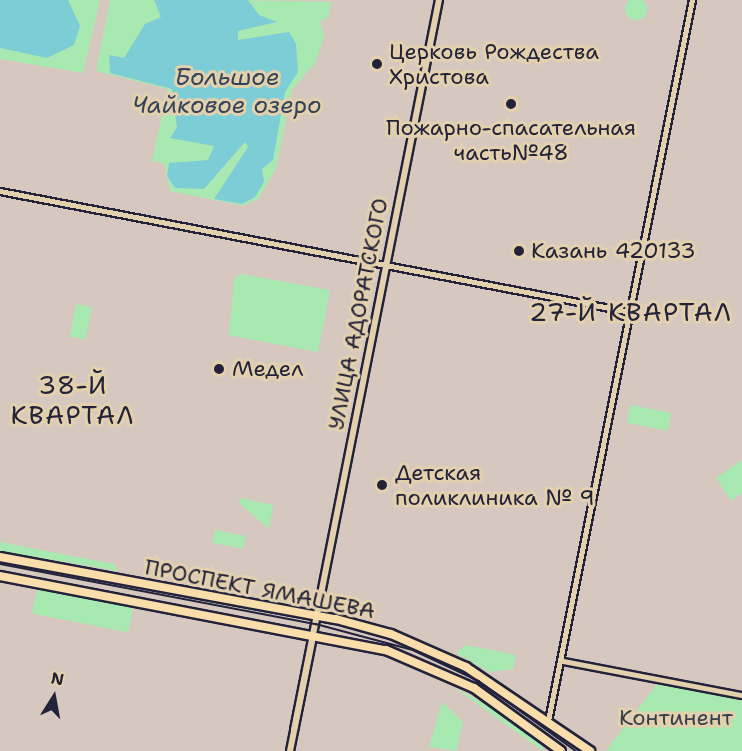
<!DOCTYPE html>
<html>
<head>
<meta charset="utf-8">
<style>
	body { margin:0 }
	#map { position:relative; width:742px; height:751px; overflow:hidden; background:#d6c8bf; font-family:"Shantell Sans",sans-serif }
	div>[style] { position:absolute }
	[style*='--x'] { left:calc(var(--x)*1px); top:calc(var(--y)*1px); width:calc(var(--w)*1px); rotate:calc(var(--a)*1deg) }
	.green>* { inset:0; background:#a8e9b2; transform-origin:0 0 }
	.round { border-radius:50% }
	.water>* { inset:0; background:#7dcdd7 }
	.roads { filter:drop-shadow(2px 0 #22223b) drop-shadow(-2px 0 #22223b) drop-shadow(0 2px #22223b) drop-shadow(0 -2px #22223b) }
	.minor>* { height:4.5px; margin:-2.25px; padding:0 2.25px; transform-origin:2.25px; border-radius:2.25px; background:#e3d1ae }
	.tertiary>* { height:6px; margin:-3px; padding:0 3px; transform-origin:3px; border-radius:3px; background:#e3d1ae }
	.primary>* { height:8px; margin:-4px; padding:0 4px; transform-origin:4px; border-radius:4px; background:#f9deab }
	.tram>* { height:1.5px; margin:-0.75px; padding:0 0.75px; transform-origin:0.75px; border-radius:0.75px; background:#22223b }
	.dots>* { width:16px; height:16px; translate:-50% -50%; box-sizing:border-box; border:3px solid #e3d1ae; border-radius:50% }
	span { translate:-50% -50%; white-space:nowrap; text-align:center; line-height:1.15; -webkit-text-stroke:6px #e3d1ae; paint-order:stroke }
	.poi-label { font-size:22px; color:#22223b }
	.left { translate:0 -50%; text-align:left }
	.street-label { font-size:22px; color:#22223b }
	.park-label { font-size:22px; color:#36404d }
	.water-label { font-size:24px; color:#34445a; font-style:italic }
	.quarter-label { font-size:26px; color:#22223b; letter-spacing:1.5px }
	.north { position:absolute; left:24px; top:667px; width:60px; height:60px; -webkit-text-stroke:4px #e3d1ae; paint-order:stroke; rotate:11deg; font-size:16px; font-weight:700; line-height:24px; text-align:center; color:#22223b }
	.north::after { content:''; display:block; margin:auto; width:21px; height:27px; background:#22223b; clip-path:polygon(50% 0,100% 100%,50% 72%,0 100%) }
</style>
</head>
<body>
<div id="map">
	<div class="green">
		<i class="round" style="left:625px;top:-2px;width:22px;height:22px"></i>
		<i style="clip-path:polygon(0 0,100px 0,83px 73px,0 59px)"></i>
		<i style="clip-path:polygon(110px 0,154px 0,158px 5px,161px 16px,124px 58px,113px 56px,172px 89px,177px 127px,215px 146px,204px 189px,245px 142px,249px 147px,234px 168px,258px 188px,264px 182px,262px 169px,285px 92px,298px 71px,296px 45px,289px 32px,238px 41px,238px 31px,259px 15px,248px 0,331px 2px,328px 18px,320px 21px,324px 36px,316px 62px,292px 90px,276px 168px,259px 198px,244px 206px,170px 191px,164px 163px,152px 161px,168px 89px,96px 71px)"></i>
		<i style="clip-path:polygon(241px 274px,330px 290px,318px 352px,229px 335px,234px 279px)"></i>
		<i style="left:76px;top:304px;width:16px;height:33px;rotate:11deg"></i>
		<i style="left:630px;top:405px;width:42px;height:18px;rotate:11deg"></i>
		<i style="clip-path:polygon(742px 460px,742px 493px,731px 501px,716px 478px)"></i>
		<i style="clip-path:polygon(240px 498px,273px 505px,269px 529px,239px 503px)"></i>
		<i style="left:215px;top:530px;width:31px;height:13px;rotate:11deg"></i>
		<i style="clip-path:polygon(0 542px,114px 564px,118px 571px,0 551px)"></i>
		<i style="left:37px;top:588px;width:98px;height:26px;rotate:11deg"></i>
		<i style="clip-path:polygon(466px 645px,516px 655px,513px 669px,490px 672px,456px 653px)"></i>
		<i style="clip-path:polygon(659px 681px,742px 697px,742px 751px,606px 751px)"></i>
		<i style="clip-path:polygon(452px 686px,507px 716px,542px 743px,543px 751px)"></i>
		<i style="clip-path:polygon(442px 702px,463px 722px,456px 751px,429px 747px)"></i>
	</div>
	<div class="water">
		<i style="clip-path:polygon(0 0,68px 0,80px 26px,74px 45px,47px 58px,0 48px)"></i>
		<i style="clip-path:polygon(154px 0,248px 0,259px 15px,277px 22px,238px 31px,238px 40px,289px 32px,296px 44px,298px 72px,285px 92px,273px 160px,262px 169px,264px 182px,255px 197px,242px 204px,214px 199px,248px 147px,245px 142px,204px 189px,175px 188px,167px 176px,169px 163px,208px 160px,214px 146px,170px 138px,177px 127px,172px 89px,110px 73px,109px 55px,124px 58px,145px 24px,161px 17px)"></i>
	</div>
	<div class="roads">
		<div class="minor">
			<i style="--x:0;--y:191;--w:642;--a:10.86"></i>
			<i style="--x:563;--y:661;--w:182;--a:10.8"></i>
			<i style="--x:548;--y:721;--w:735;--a:-78.71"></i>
		</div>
		<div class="tertiary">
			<i style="--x:294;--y:730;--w:744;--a:-78.77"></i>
			<i style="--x:290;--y:751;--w:111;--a:-78.6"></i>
		</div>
		<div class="primary">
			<i style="--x:0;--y:557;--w:342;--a:10.5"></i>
			<i style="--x:336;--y:619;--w:57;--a:15.3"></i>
			<i style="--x:391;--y:634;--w:82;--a:23.7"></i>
			<i style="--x:466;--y:667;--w:150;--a:34.1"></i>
			<i style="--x:0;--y:576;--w:393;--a:10.9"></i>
			<i style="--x:386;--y:650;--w:96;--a:23.4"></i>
			<i style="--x:474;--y:688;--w:107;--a:35.9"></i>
		</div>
	</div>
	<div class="tram">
		<i style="--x:0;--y:564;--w:322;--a:10.8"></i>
		<i style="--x:316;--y:624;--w:100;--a:15"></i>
		<i style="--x:413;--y:650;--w:73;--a:25.2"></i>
		<i style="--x:479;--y:681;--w:120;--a:35.8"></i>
	</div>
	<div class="dots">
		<i style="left:377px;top:64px;background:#22223b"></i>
		<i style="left:511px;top:104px;background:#22223b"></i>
		<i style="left:519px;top:251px;background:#22223b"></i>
		<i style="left:219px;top:369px;background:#22223b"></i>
		<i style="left:382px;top:485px;background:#22223b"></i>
	</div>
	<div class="poi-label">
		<span class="left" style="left:389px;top:64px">Церковь Рождества<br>Христова</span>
		<span style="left:511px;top:140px">Пожарно-спасательная<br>часть№48</span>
		<span class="left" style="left:531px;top:251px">Казань 420133</span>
		<span class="left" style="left:232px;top:369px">Медел</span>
		<span class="left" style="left:395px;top:485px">Детская<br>поликлиника № 9</span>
	</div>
	<div class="street-label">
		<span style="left:358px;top:314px;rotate:-79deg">УЛИЦА АДОРАТСКОГО</span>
		<span style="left:260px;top:589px;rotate:11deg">ПРОСПЕКТ ЯМАШЕВА</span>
	</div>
	<div class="park-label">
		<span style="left:676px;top:718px">Континент</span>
	</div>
	<div class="water-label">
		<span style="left:227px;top:92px">Большое<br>Чайковое озеро</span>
	</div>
	<div class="quarter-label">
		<span style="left:631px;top:312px">27-Й КВАРТАЛ</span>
		<span style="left:73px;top:400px">38-Й<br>КВАРТАЛ</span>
	</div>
	<div class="north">N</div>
</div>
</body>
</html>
